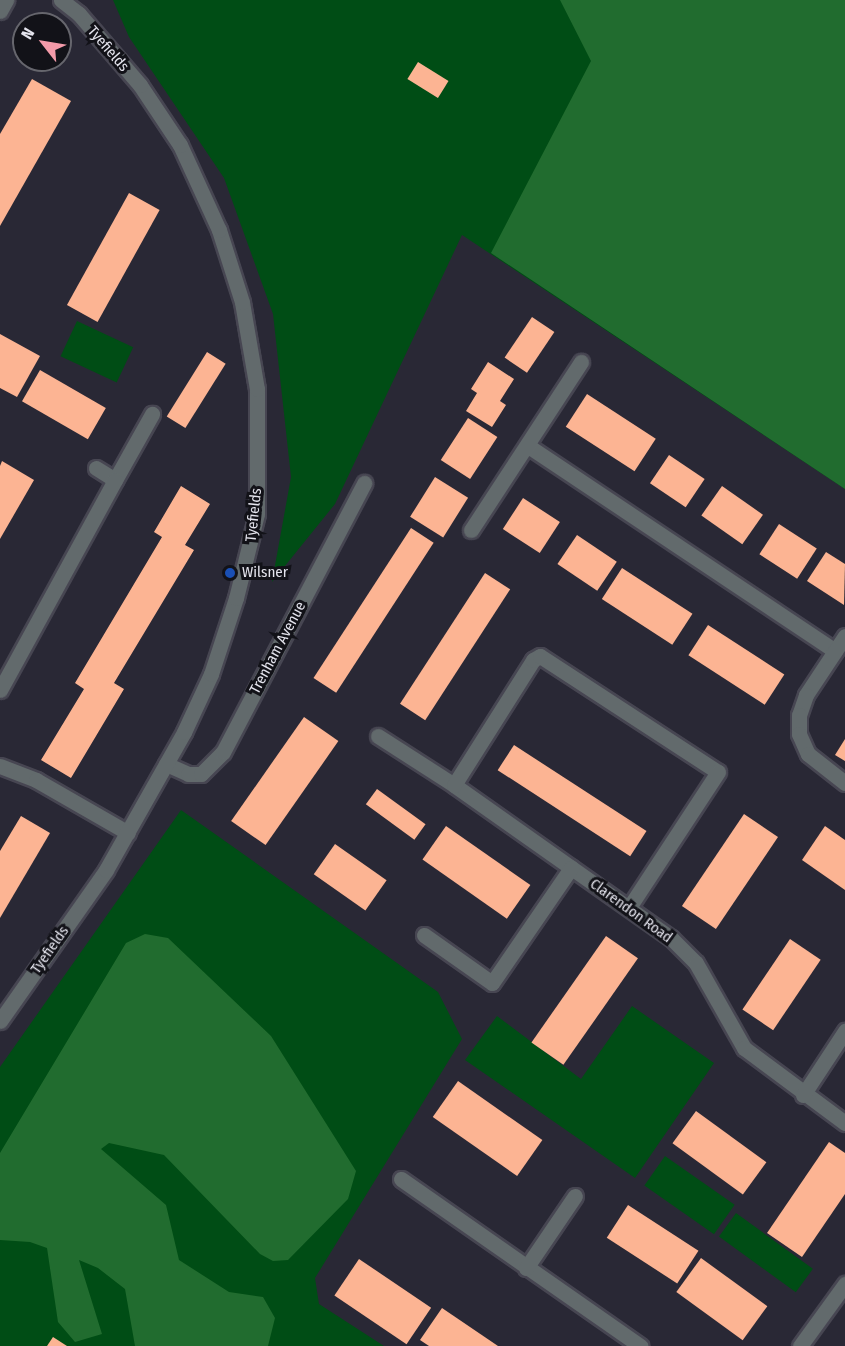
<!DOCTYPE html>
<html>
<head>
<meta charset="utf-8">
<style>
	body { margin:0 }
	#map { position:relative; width:845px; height:1346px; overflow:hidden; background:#292835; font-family:"Fira Sans Condensed",sans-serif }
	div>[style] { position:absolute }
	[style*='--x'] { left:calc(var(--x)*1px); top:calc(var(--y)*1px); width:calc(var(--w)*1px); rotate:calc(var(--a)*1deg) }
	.green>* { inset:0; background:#004d15; transform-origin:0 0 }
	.forest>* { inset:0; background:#216c2f }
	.building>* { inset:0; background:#fcb493; transform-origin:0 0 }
	.roads { filter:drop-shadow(2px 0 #474652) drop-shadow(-2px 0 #474652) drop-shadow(0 2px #474652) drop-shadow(0 -2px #474652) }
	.minor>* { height:15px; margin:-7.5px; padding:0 7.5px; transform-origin:7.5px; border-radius:7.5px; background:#626a6c }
	.dots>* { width:16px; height:16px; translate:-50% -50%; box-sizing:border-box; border:3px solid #121218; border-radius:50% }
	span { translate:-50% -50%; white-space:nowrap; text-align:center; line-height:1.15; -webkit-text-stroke:6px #121218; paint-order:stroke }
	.street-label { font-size:15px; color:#e4e4ed }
	.poi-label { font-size:15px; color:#e4e4ed }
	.left { translate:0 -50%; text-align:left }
	.north { position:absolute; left:12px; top:12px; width:60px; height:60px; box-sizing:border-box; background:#121218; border:2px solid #66666d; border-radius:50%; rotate:301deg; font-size:16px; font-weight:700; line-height:24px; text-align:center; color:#e4e4ed }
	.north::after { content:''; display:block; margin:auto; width:21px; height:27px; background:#f39aa9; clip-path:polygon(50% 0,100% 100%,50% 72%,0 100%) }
</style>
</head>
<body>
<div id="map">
	<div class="green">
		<i style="clip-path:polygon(113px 0,845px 0,845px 489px,462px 235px,335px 504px,272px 582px,291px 477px,273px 314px,224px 178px,129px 37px)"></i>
		<i style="left:77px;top:321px;width:62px;height:39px;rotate:25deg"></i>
		<i style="clip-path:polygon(181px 810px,438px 992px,462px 1039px,315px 1278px,319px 1304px,384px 1346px,0 1346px,0 1067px)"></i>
		<i style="clip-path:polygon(632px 1006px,714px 1063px,635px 1178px,465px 1060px,497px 1016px,581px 1079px)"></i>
		<i style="left:665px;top:1156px;width:85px;height:36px;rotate:35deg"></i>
		<i style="left:736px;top:1213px;width:95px;height:29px;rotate:36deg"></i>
	</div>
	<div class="forest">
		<i style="clip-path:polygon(560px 0,845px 0,845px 489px,491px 253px,591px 61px)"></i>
		<i style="clip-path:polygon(145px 934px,168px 938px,271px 1036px,356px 1171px,348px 1199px,288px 1260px,273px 1261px,260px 1254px,164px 1155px,109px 1143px,101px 1149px,166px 1205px,179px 1260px,229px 1292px,263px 1297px,275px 1318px,268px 1346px,135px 1346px,125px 1289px,98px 1268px,79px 1260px,102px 1334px,75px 1342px,58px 1322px,47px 1248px,30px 1242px,0 1240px,0 1153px,126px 943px)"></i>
	</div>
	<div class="building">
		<i style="left:418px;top:62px;width:36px;height:20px;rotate:32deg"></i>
		<i style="clip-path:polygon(32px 79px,71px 101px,0 226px,0 134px)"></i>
		<i style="left:129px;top:193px;width:35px;height:128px;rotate:29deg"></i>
		<i style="left:532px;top:317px;width:27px;height:49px;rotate:34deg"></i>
		<i style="clip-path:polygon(0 334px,40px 356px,17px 397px,0 388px)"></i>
		<i style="left:207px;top:352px;width:22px;height:76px;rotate:32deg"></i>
		<i style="clip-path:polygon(488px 362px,514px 379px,500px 401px,506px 405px,492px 427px,466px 411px,477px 393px,471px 389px)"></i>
		<i style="left:40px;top:370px;width:76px;height:36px;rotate:30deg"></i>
		<i style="left:587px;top:394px;width:82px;height:39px;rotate:33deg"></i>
		<i style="left:468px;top:418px;width:35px;height:50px;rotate:33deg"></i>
		<i style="left:669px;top:455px;width:43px;height:34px;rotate:34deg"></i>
		<i style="clip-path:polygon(2px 461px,34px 480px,0 539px,0 466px)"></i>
		<i style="left:435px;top:477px;width:39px;height:47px;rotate:32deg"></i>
		<i style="clip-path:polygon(181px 486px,210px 504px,185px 545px,194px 550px,114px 683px,124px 689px,71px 778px,41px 760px,84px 689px,75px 683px,162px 537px,154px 532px)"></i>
		<i style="left:722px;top:486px;width:50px;height:36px;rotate:35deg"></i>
		<i style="left:523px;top:498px;width:44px;height:37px;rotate:33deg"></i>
		<i style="left:779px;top:524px;width:45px;height:36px;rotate:33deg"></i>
		<i style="left:411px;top:528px;width:27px;height:179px;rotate:33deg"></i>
		<i style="left:577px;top:535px;width:48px;height:35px;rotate:34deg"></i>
		<i style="clip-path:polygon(826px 552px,845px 564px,844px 605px,807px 581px)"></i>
		<i style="left:622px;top:568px;width:84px;height:37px;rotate:33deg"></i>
		<i style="left:485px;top:573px;width:30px;height:156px;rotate:33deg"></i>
		<i style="left:708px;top:625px;width:91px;height:36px;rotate:33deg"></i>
		<i style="left:304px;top:717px;width:42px;height:127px;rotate:35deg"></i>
		<i style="clip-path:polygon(845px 739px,845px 761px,835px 755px)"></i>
		<i style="left:514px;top:745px;width:158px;height:30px;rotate:33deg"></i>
		<i style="left:377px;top:789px;width:60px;height:19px;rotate:36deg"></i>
		<i style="left:744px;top:814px;width:41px;height:111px;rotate:34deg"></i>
		<i style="clip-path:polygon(21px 816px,50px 833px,0 918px,0 851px)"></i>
		<i style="left:446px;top:826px;width:103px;height:41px;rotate:35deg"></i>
		<i style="clip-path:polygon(825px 826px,845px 840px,845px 890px,802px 860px)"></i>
		<i style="left:335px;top:844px;width:63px;height:37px;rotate:35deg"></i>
		<i style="left:606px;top:936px;width:39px;height:130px;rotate:35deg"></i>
		<i style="left:790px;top:939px;width:37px;height:85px;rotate:34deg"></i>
		<i style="left:458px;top:1081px;width:103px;height:44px;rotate:35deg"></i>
		<i style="left:696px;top:1111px;width:87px;height:40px;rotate:36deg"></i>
		<i style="clip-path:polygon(829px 1142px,845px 1153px,845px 1194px,802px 1257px,767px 1233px)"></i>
		<i style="left:628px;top:1205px;width:84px;height:39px;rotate:33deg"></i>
		<i style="left:701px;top:1258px;width:82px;height:42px;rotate:36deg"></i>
		<i style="left:359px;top:1259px;width:87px;height:44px;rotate:34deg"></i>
		<i style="clip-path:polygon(442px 1308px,498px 1346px,429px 1346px,420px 1340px)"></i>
		<i style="clip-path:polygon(53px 1337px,67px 1346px,47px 1346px)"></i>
	</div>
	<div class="roads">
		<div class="minor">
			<i style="--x:0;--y:11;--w:13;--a:-61"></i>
			<i style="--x:528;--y:446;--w:369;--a:33.7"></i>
			<i style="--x:96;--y:468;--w:22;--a:32"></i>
			<i style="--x:115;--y:480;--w:76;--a:-60.7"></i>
			<i style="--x:471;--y:530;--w:201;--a:-56.8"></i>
			<i style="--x:845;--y:636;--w:71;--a:123.5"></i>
			<i style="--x:806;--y:695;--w:21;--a:109"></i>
			<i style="--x:799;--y:715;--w:19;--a:90"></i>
			<i style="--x:799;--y:734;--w:22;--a:66"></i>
			<i style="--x:808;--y:754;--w:47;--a:38.1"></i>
			<i style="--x:0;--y:690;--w:239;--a:-61.3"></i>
			<i style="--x:378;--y:736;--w:90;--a:32.8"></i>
			<i style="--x:454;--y:785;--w:266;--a:35.2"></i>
			<i style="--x:671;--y:938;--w:35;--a:45"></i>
			<i style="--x:696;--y:963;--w:98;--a:60.5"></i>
			<i style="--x:744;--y:1048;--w:126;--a:36.6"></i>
			<i style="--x:166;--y:764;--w:24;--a:24"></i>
			<i style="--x:188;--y:774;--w:13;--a:0"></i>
			<i style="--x:201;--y:774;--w:31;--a:-45"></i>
			<i style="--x:223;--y:752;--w:304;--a:-62.3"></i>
			<i style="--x:0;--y:766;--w:39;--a:21"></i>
			<i style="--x:36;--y:780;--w:106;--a:29.9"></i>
			<i style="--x:454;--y:785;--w:148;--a:-57.7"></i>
			<i style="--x:533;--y:660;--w:8;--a:-30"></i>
			<i style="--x:540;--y:656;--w:212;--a:33.1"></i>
			<i style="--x:718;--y:772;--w:160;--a:123.3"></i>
			<i style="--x:424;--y:935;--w:83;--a:35.2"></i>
			<i style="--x:492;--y:983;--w:140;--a:-55.5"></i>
			<i style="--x:0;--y:1021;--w:184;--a:-54.9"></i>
			<i style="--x:106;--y:870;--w:159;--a:-60.5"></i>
			<i style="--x:184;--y:732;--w:64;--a:-65"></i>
			<i style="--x:211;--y:674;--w:80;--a:-71.8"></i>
			<i style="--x:236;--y:598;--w:87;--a:-76"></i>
			<i style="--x:257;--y:514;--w:125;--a:-90"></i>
			<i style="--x:257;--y:389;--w:88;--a:-99.8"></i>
			<i style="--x:242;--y:302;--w:76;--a:-107.7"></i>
			<i style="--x:219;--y:230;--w:94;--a:-114.6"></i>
			<i style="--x:180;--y:145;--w:72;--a:-123.7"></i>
			<i style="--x:140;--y:85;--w:94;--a:-130.7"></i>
			<i style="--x:79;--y:14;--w:23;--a:-142"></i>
			<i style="--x:803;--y:1095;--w:77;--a:-56.7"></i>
			<i style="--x:401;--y:1179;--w:292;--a:34.9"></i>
			<i style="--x:526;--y:1268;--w:87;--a:-55.8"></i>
			<i style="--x:800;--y:1346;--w:77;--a:-54"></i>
		</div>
	</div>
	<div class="dots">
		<i style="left:230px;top:573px;background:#1a4fb4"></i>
	</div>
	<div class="street-label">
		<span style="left:108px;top:49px;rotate:49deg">Tyefields</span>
		<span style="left:254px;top:515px;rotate:-84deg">Tyefields</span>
		<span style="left:278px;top:648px;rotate:-62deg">Trenham Avenue</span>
		<span style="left:631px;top:911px;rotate:36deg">Clarendon Road</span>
		<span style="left:50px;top:950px;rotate:-55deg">Tyefields</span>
	</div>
	<div class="poi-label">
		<span class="left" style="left:242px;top:573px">Wilsner</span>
	</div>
	<div class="north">N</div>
</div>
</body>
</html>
